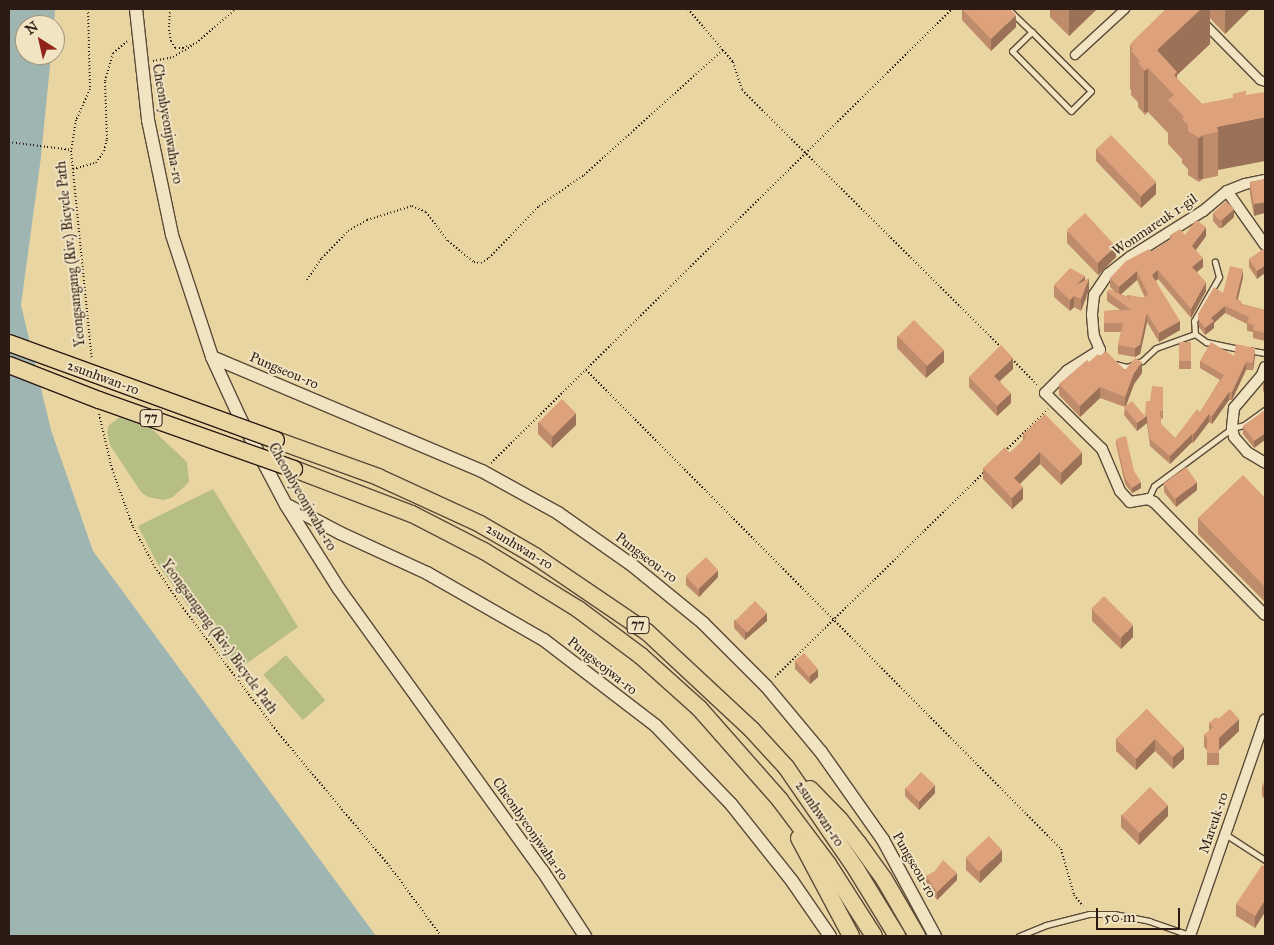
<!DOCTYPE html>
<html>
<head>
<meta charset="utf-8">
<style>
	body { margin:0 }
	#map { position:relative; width:1274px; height:945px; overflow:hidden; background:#e9d5a2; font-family:"IM FELL Great Primer",serif }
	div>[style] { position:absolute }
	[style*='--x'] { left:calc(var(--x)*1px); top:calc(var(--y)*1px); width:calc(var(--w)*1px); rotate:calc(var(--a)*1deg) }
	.green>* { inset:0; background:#b6bd85; transform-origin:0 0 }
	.water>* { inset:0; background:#9eb5b2 }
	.path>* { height:2px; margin-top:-1px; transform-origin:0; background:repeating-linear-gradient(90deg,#2c1b14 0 1px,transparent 0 3.5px) }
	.roads { filter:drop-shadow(1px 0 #5b4a38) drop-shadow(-1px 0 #5b4a38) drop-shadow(0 1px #5b4a38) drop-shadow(0 -1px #5b4a38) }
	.service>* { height:5px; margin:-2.5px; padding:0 2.5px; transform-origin:2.5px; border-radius:2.5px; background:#f1e4c3 }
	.pedestrian>* { height:8px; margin:-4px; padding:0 4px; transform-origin:4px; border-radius:4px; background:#f1e4c3 }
	.minor>* { height:10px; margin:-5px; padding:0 5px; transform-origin:5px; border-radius:5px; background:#f1e4c3 }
	.tertiary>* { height:12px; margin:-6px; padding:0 6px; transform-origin:6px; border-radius:6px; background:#f1e4c3 }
	.trunk>* { height:16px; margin:-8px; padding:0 8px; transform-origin:8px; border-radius:8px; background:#e9d5a2 }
	.bridges { filter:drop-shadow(1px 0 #2c1b14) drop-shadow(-1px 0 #2c1b14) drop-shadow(0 1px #2c1b14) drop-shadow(0 -1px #2c1b14) }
	.trunk-bridge>* { height:16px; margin:-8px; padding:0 8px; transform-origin:8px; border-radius:8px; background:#e9d5a2 }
	.wall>* { inset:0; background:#be8b6b; transform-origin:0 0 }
	.shaded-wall>* { inset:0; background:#9b7157; transform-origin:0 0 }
	.building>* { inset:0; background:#dda27c; transform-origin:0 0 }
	span { translate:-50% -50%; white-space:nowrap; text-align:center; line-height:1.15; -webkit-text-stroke:4px #f1e4c3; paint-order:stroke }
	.shield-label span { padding:1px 4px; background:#f1e4c3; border:1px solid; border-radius:4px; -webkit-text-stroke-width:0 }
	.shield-label { font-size:12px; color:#2c1b14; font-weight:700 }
	.street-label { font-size:14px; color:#2c1b14 }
	.frame { position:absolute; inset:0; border:10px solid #2c1b14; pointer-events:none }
	.north { position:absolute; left:15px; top:15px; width:50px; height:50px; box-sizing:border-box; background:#f1e4c3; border:1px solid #a2947d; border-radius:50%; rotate:325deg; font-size:14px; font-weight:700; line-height:20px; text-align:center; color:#2c1b14 }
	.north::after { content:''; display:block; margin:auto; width:18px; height:22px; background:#8f2418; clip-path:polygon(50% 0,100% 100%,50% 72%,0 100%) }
	.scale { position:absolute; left:1096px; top:908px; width:84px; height:22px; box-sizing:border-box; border:2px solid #2c1b14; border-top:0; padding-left:6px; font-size:15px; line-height:18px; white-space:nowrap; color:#2c1b14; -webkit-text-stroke:4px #f1e4c3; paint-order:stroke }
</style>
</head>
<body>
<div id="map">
	<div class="green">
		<i style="clip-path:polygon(124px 414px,138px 416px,187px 462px,189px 482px,173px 497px,164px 500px,148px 497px,141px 492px,110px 445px,107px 432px,109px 425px)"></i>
		<i style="clip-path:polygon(213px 489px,298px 627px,236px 671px,158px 565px,138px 526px)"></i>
		<i style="left:286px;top:655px;width:60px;height:30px;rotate:49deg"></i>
	</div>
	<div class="water">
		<i style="clip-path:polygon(9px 9px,55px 9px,54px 25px,25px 25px,25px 55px,51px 55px,41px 157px,21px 305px,51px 430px,93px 551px,376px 936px,9px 936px)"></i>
	</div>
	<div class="path">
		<i style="--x:88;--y:9;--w:80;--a:88.6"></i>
		<i style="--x:90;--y:89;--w:34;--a:114"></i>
		<i style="--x:76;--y:120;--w:31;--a:99"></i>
		<i style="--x:71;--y:151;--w:210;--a:84.3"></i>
		<i style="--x:170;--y:9;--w:21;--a:93"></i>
		<i style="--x:169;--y:30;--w:11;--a:80"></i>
		<i style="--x:171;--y:41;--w:8;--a:60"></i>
		<i style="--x:175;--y:48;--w:8;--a:0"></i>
		<i style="--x:183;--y:48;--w:14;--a:-21"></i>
		<i style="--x:196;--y:43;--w:52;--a:-40.4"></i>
		<i style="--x:688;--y:9;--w:54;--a:49.5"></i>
		<i style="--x:153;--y:61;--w:20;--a:-11"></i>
		<i style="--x:173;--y:57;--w:22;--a:-30"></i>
		<i style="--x:9;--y:142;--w:63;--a:7.4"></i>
		<i style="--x:73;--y:169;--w:24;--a:-15"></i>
		<i style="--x:96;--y:163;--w:14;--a:-56"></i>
		<i style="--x:104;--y:151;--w:12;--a:-76"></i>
		<i style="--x:107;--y:139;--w:58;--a:-92"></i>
		<i style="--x:105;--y:81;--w:29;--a:-74"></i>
		<i style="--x:113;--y:53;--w:19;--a:-39"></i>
		<i style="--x:307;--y:280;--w:27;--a:-56"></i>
		<i style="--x:322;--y:258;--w:37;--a:-46"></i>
		<i style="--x:348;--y:231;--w:22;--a:-30"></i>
		<i style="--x:367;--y:220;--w:47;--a:-17.3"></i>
		<i style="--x:412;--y:206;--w:15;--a:23"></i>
		<i style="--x:426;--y:212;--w:36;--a:53"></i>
		<i style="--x:448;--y:241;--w:33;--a:39"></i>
		<i style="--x:474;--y:262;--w:7;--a:8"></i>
		<i style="--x:481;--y:263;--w:9;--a:-32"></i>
		<i style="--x:489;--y:258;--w:72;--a:-46.1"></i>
		<i style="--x:539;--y:206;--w:55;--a:-34.6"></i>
		<i style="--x:584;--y:175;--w:187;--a:-42"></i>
		<i style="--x:723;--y:50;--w:16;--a:50"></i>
		<i style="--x:733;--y:62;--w:29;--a:72"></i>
		<i style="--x:742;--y:90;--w:366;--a:44.8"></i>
		<i style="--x:1012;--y:359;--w:37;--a:46"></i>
		<i style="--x:586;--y:370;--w:675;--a:45.24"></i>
		<i style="--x:1061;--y:849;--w:48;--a:74.2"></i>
		<i style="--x:1074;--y:895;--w:14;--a:51"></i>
		<i style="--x:99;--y:414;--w:57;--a:76.7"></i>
		<i style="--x:112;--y:469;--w:62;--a:70.1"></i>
		<i style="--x:133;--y:527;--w:46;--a:61.2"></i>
		<i style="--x:155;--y:567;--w:50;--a:55.7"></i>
		<i style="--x:183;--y:608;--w:158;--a:52.7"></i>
		<i style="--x:279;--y:734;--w:175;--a:50.1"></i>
		<i style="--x:391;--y:868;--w:84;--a:53.7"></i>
		<i style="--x:1005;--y:451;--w:60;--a:-44.3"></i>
		<i style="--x:491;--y:463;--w:647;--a:-44.56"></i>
		<i style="--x:775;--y:677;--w:293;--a:-44.4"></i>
	</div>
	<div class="roads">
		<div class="service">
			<i style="--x:1008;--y:9;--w:33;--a:44"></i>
			<i style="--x:1032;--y:32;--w:83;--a:45"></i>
			<i style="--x:1091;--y:91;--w:28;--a:135"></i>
			<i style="--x:1071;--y:111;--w:84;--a:-134.5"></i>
			<i style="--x:1012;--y:51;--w:28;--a:-44"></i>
			<i style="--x:1195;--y:334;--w:13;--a:-94"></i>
			<i style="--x:1194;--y:321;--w:51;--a:-60.4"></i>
			<i style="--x:1219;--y:277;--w:16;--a:-105"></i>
			<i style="--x:1195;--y:334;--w:14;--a:36"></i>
			<i style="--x:1206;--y:342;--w:35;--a:12"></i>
			<i style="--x:1248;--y:350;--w:17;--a:10"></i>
			<i style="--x:1115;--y:364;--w:12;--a:14"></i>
			<i style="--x:1127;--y:367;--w:16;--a:-22"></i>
			<i style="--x:1142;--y:361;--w:19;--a:-43"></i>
			<i style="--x:1156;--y:348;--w:41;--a:-19.7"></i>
			<i style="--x:1148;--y:499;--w:14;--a:-65"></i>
			<i style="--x:1154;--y:486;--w:97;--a:-36.6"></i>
			<i style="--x:1232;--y:428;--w:12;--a:-14"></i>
			<i style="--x:1244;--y:425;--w:26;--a:-36"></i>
			<i style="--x:1225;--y:834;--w:48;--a:33"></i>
			<i style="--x:1019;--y:936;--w:29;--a:-22"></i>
			<i style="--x:1046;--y:925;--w:44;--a:-14.3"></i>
			<i style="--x:1089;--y:914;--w:25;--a:0"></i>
			<i style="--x:1114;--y:914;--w:36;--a:11"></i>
			<i style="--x:1149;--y:921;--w:46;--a:19.2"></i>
		</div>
		<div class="pedestrian">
			<i style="--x:1190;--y:9;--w:100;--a:45.4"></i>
			<i style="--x:1260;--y:80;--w:5;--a:22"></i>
			<i style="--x:1075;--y:55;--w:68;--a:-42.6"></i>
		</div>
		<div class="minor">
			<i style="--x:1265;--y:180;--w:20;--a:169"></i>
			<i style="--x:1245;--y:184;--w:19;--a:159"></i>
			<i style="--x:1227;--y:191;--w:31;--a:140"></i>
			<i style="--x:1203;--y:211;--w:86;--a:147.8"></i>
			<i style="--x:1130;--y:257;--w:28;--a:142"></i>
			<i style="--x:1108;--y:274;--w:25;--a:124"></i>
			<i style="--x:1094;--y:295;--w:20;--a:96"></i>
			<i style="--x:1092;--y:315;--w:21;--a:85"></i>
			<i style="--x:1094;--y:336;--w:15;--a:67"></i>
			<i style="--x:1100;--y:350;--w:39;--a:148"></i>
			<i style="--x:1067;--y:371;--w:31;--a:135"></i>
			<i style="--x:1045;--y:393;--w:80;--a:44.5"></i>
			<i style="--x:1102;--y:449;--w:46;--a:66.8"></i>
			<i style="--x:1120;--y:491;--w:15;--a:48"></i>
			<i style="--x:1130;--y:502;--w:18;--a:-9"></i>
			<i style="--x:1148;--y:499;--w:7;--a:27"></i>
			<i style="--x:1154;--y:502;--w:158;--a:45.5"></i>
			<i style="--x:1227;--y:191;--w:66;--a:54.9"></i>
			<i style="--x:1265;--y:367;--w:9;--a:111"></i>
			<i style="--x:1262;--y:375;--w:43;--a:130.3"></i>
			<i style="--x:1234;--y:408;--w:20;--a:96"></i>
			<i style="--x:1232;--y:428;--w:9;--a:77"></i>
			<i style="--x:1234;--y:437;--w:20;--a:49"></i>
			<i style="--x:1247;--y:452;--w:21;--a:31"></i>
			<i style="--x:1190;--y:936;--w:229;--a:-70.9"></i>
		</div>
		<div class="tertiary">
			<i style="--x:136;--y:9;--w:112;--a:83.8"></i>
			<i style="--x:148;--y:120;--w:117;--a:78.2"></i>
			<i style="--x:172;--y:235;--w:128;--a:71.8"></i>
			<i style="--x:212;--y:357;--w:67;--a:65.3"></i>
			<i style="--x:240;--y:418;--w:98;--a:62.1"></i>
			<i style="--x:286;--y:505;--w:99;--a:57.8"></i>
			<i style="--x:339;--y:589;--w:347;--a:54.2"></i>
			<i style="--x:542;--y:870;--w:79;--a:56.9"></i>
			<i style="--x:212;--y:357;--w:293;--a:22.9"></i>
			<i style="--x:482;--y:471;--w:87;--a:28.9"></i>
			<i style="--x:558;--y:513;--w:90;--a:35.1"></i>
			<i style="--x:632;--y:565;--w:92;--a:39.2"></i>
			<i style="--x:703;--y:623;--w:89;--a:45"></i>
			<i style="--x:766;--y:686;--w:86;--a:50.2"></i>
			<i style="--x:821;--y:752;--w:108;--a:54.8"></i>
			<i style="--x:883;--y:840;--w:109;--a:61.6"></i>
			<i style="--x:289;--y:506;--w:58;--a:27.9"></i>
			<i style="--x:340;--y:533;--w:96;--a:24.7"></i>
			<i style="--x:427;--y:573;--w:135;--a:29.8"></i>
			<i style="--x:544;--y:640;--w:141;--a:37.5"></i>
			<i style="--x:656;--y:726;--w:108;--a:46.1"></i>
			<i style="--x:731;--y:804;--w:98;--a:51.6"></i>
			<i style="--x:792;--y:881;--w:67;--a:55.4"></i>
		</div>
		<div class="trunk">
			<i style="--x:276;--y:440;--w:109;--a:19.9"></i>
			<i style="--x:378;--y:477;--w:112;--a:24.7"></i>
			<i style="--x:480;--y:524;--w:64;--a:30.2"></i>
			<i style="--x:535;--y:556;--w:135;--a:34.2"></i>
			<i style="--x:647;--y:632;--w:144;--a:43"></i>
			<i style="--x:752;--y:730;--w:50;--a:47.4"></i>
			<i style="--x:786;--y:767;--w:124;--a:55.5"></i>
			<i style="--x:856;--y:869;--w:79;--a:58.5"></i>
			<i style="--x:294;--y:469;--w:126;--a:20.9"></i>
			<i style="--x:412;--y:514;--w:81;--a:27.2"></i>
			<i style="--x:484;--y:551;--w:110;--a:31.7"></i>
			<i style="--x:578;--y:609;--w:79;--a:36.7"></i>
			<i style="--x:641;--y:656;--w:78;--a:41.9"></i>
			<i style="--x:699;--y:708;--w:123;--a:48.6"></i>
			<i style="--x:780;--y:800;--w:80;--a:53.1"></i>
			<i style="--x:828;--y:864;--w:85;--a:57.4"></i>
			<i style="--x:810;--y:789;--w:43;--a:45.9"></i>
			<i style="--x:840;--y:820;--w:29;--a:52"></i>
			<i style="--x:858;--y:843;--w:44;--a:54.2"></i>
			<i style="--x:884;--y:879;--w:66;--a:59.9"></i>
			<i style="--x:799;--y:838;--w:111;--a:62"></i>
		</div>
	</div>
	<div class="bridges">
		<div class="trunk-bridge">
			<i style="--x:9;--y:343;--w:284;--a:20"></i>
			<i style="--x:9;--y:365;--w:97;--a:21.3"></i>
			<i style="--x:99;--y:400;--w:207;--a:19.5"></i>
		</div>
	</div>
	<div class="wall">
		<i style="clip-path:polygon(962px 9px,1016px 27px,991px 51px,962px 20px)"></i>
		<i style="clip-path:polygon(1050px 9px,1097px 9px,1069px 36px,1050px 17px)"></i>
		<i style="clip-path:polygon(1166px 9px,1250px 9px,1225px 34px,1210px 18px,1210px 44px,1177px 75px,1177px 79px,1202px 104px,1233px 98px,1233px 94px,1246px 91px,1218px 170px,1218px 176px,1203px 179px,1199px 182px,1188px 175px,1188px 169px,1182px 163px,1182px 159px,1168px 144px,1168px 133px,1148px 112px,1145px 115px,1138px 107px,1138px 102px,1131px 95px,1131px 90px,1130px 89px,1130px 45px)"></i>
		<i style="clip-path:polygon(1096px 149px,1156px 194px,1141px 208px,1096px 161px)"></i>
		<i style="clip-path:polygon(1265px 179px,1254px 216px,1250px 194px,1250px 182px)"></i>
		<i style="clip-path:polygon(1213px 213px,1234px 217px,1222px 228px,1219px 228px,1213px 221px)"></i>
		<i style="clip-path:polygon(1067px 231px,1116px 257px,1098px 275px,1067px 243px)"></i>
		<i style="clip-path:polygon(evenodd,1170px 235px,1206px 236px,1196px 250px,1203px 267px,1197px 272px,1206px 291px,1191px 318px,1158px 279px,1156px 281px,1180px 330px,1159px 342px,1147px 322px,1140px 354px,1135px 357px,1118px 354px,1118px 345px,1121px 332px,1104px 332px,1104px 311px,1120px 310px,1107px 301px,1107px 292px,1114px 291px,1110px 287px,1110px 278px,1170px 240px,1170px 235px,1137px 280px,1145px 298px,1127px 295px,1127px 297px,1121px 294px,1137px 280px)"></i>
		<i style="clip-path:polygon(1265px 252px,1257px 279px,1249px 267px,1249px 259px)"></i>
		<i style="clip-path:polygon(1243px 277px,1238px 299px,1242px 304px,1265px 310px,1265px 341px,1253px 338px,1253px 332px,1247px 331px,1247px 324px,1225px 313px,1214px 323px,1214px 328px,1205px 335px,1199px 327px,1198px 314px,1223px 293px)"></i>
		<i style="clip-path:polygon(1085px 281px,1089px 290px,1081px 311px,1074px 307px,1070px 311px,1054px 297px,1054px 285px)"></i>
		<i style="clip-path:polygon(897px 336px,944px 362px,926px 378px,897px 348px)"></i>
		<i style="left:1179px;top:342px;width:12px;height:27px"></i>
		<i style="clip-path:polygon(1100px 356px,1125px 370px,1142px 373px,1134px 384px,1126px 406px,1145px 416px,1150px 401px,1163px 387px,1163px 419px,1161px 418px,1161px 424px,1175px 438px,1200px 412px,1220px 380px,1200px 368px,1200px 361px,1234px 356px,1255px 356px,1253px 370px,1246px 370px,1232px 400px,1229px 400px,1212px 424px,1209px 422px,1193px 443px,1192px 442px,1170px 464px,1150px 446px,1147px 423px,1137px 431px,1124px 415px,1125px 407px,1100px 398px,1080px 417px,1059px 395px,1059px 384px,1089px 362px)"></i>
		<i style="clip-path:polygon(1013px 369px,1000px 381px,1011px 403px,997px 416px,969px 387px,969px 377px)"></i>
		<i style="clip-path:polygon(1265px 381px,1265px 393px,1263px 391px,1263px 384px)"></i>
		<i style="clip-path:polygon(1265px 410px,1254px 448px,1243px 434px,1243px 426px)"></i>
		<i style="clip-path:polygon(538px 422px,576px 425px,552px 448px,538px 434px)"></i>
		<i style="clip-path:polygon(1023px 434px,1082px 464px,1061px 485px,1040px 464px,1019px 484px,1023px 499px,1012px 509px,983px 479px,983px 468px,1010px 453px,1023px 440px)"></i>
		<i style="clip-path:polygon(1116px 439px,1134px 471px,1141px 488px,1132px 493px,1125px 484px,1116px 444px)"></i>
		<i style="clip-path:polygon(1164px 485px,1197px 490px,1176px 507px,1164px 492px)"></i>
		<i style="clip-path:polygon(1265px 498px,1265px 602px,1198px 534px,1198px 518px)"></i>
		<i style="clip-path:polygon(686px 577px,718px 577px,699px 597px,686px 585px)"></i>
		<i style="clip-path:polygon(1092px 609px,1133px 637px,1121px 649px,1092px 621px)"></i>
		<i style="clip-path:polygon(734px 620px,767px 621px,745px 640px,734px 628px)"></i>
		<i style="clip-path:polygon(795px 661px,818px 677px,810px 684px,795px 669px)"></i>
		<i style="clip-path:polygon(1147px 709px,1184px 759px,1173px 769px,1155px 751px,1136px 770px,1116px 751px,1116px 739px)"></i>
		<i style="clip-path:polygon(1218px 719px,1239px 731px,1219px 750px,1219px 765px,1207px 765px,1207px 750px,1204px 747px,1204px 735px,1209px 731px,1209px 723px)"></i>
		<i style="clip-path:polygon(1265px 781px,1265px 799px,1262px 796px,1262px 786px)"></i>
		<i style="clip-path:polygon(905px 788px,935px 793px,919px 810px,905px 796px)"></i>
		<i style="clip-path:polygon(1121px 815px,1168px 816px,1139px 845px,1121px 827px)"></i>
		<i style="clip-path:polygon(966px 858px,1002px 861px,980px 883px,966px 870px)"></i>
		<i style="clip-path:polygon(1265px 867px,1265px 912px,1255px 928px,1236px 916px,1236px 904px)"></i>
		<i style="clip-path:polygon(934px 872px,957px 880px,937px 900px,926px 884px,926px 876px)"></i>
	</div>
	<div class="shaded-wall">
		<i style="clip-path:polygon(1069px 9px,1097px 9px,1069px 36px)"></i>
		<i style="clip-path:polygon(1201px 9px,1210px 9px,1210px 44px,1177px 75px,1177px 110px,1174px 78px,1157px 50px)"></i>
		<i style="clip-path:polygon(1225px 9px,1250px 9px,1225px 34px)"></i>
		<i style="clip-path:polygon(1016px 15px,1016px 27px,991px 51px,991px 39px)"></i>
		<i style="left:1148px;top:68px;width:44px;height:4px;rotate:90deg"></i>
		<i style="clip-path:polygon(1265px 117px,1265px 161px,1218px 170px,1218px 132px,1217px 127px)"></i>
		<i style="left:1203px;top:135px;width:44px;height:5px;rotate:90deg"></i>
		<i style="clip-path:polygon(1156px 182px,1156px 194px,1141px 208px,1141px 196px)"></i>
		<i style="clip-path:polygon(1265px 202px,1265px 213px,1254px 216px,1254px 204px)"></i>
		<i style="clip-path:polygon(1234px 209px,1234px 217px,1222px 228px,1222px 220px)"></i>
		<i style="clip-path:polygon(1206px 227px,1206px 236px,1192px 255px,1192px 246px)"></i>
		<i style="clip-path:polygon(1116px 246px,1116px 257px,1098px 275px,1098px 263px)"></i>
		<i style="clip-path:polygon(1203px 258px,1203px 267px,1192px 276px,1192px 267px)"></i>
		<i style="clip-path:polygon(1265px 265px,1265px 273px,1257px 279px,1257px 271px)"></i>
		<i style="clip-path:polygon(1243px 269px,1243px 277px,1236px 306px,1236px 299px)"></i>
		<i style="clip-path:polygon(1158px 270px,1158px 279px,1152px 283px,1152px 275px)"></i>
		<i style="clip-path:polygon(1137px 271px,1137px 280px,1119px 296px,1119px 287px)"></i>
		<i style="clip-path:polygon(1085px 276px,1085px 288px,1076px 285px)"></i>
		<i style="clip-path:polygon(1089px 278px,1089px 290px,1081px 311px,1081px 299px)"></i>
		<i style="clip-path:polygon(1206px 282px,1206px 291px,1191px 318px,1191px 309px)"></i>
		<i style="clip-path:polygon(1074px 296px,1074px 307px,1070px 311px,1070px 300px)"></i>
		<i style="clip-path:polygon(1225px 306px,1225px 313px,1214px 323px,1214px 328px,1205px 335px,1205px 328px,1211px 318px)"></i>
		<i style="clip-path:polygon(1147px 313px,1147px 322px,1140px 354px,1135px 357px,1135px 348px)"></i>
		<i style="clip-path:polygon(1180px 321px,1180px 330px,1159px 342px,1159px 333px)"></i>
		<i style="clip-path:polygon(1255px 348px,1255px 356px,1253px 370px,1253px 363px)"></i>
		<i style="clip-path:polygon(944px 350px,944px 362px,926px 378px,926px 366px)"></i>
		<i style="clip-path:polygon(1013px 358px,1013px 369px,994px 386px,994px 376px)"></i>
		<i style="clip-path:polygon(1142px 362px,1142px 373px,1134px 384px,1125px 408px,1125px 397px,1134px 373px)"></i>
		<i style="clip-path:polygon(1246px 362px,1246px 370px,1232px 400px,1232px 392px)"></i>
		<i style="clip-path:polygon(1100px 387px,1100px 398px,1080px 417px,1080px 406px)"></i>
		<i style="clip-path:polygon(1229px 392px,1229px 400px,1212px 424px,1212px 416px)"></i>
		<i style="clip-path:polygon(1011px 393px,1011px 403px,997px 416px,997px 406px)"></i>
		<i style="clip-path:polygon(576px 413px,576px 425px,552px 448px,552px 436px)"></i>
		<i style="clip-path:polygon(1209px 414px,1209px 422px,1193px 443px,1193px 435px)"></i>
		<i style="clip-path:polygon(1147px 416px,1147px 423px,1137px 431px,1137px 423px)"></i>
		<i style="clip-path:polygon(1265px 433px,1265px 440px,1254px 448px,1254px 441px)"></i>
		<i style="clip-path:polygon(1192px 434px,1192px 442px,1170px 464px,1170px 456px)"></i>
		<i style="clip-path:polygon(1040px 452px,1040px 464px,1014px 490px,1014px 478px)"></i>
		<i style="clip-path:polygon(1082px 452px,1082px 464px,1061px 485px,1061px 473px)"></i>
		<i style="clip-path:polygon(1141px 482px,1141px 488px,1132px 493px,1132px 488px)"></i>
		<i style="clip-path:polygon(1197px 482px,1197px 490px,1176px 507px,1176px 499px)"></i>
		<i style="clip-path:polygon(1023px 487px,1023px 499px,1012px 509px,1012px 498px)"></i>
		<i style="clip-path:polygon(718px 570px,718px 577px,699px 597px,699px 589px)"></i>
		<i style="clip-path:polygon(767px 613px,767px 621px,745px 640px,745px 632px)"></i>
		<i style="clip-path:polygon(1133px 625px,1133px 637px,1121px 649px,1121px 638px)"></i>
		<i style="clip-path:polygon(818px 669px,818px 677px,810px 684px,810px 676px)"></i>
		<i style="clip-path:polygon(1239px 719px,1239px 731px,1219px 750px,1219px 765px,1219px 738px)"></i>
		<i style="clip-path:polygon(1155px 739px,1155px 751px,1136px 770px,1136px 759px)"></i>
		<i style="clip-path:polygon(1184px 747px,1184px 759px,1173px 769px,1173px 757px)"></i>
		<i style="clip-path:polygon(935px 785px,935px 793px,919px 810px,919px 802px)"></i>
		<i style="clip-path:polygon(1168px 805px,1168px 816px,1139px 845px,1139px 833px)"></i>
		<i style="clip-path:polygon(1002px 850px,1002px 861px,980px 883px,980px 872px)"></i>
		<i style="clip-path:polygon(957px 873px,957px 880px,937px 900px,937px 892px)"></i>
		<i style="clip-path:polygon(1265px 900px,1265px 912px,1255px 928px,1255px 916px)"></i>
	</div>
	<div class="building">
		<i style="clip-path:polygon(962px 9px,1010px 9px,1016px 15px,991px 39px)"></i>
		<i style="clip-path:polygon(1166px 9px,1201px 9px,1157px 50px,1177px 72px,1174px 75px,1202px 104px,1233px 98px,1233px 94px,1246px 91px,1246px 95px,1265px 92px,1265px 117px,1217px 127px,1218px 132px,1203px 135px,1199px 138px,1188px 131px,1188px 125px,1182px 119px,1184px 117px,1168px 100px,1174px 95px,1148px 68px,1145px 71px,1138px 63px,1140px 61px,1131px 51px,1133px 49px,1130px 45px,1132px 42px)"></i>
		<i style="left:1111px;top:135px;width:65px;height:21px;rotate:46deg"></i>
		<i style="clip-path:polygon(1265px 179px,1265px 202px,1254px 204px,1250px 182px)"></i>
		<i style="clip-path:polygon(1226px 201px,1234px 209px,1222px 220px,1219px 220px,1213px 213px)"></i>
		<i style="left:1085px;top:213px;width:45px;height:25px;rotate:47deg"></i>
		<i style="clip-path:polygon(1196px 220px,1206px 227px,1192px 246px,1203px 258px,1192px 267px,1206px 282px,1191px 309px,1158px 270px,1152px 275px,1180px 321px,1159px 333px,1147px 313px,1140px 345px,1135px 348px,1118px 345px,1123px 323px,1104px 323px,1104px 311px,1131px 310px,1107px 292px,1109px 289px,1131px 299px,1127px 295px,1145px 298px,1148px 294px,1137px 271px,1119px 287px,1110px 278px,1126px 261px,1149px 249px,1152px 252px,1172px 238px,1170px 235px,1180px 229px,1185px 235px)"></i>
		<i style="clip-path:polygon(1263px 249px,1265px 252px,1265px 265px,1257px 271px,1249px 259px)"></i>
		<i style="clip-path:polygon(1230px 266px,1243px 269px,1236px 299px,1242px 301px,1240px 304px,1265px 310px,1265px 333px,1253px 330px,1254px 325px,1247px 323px,1249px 317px,1225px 306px,1211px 318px,1214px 321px,1205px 328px,1199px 320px,1198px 314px,1214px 287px,1223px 293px)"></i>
		<i style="clip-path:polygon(1070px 268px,1085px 276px,1076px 285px,1089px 278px,1081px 299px,1074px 296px,1070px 300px,1054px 285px)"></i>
		<i style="left:914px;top:320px;width:42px;height:23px;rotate:45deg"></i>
		<i style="left:1179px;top:342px;width:12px;height:19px"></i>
		<i style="clip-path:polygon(1211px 342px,1234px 356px,1236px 344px,1255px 348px,1253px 363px,1246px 362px,1232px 392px,1229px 392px,1212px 416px,1209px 414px,1193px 435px,1192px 434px,1170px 456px,1150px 439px,1147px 416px,1137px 423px,1124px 407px,1132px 401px,1145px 416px,1146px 401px,1150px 401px,1152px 386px,1163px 387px,1163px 411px,1160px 411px,1161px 424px,1175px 438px,1197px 409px,1200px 412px,1224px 375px,1200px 361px)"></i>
		<i style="clip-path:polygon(1001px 345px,1013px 358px,994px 376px,1011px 393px,997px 406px,969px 377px)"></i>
		<i style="clip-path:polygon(1106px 351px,1125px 370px,1135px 358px,1142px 362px,1134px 373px,1125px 397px,1100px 387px,1080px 406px,1059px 384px,1087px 360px,1089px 362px,1098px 354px,1100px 356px)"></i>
		<i style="left:562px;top:399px;width:20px;height:33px;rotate:45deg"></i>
		<i style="clip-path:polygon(1265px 410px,1265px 433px,1254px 441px,1243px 426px)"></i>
		<i style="clip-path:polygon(1045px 414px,1082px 452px,1061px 473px,1040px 452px,1014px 478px,1023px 487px,1012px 498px,983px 468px,1005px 447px,1010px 453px,1026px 437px,1023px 434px)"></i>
		<i style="clip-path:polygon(1126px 436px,1134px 471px,1141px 482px,1132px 488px,1125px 478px,1116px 439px)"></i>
		<i style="left:1186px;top:467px;width:19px;height:28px;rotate:54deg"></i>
		<i style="clip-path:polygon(1243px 475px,1265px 498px,1265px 587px,1198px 518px)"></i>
		<i style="left:706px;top:557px;width:18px;height:28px;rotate:47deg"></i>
		<i style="left:1104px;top:596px;width:41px;height:18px;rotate:45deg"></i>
		<i style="left:755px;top:601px;width:17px;height:28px;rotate:45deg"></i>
		<i style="left:804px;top:653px;width:21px;height:12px;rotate:49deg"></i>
		<i style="clip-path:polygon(1147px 709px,1184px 747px,1173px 757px,1155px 739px,1136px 759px,1116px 739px)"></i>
		<i style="clip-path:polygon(1230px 709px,1239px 719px,1219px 738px,1219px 753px,1207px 753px,1207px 738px,1204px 735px,1213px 727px,1209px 723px,1216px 717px,1218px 719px)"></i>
		<i style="left:921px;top:772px;width:19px;height:23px;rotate:43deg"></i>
		<i style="clip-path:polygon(1265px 781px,1265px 788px,1262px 786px)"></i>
		<i style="left:1150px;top:787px;width:25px;height:40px;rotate:45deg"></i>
		<i style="left:989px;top:836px;width:19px;height:32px;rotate:47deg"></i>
		<i style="clip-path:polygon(943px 860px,957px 873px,937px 892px,926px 876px,934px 872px)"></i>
		<i style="clip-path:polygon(1262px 865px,1265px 867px,1265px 900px,1255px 916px,1236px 904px)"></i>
	</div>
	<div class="shield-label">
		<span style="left:151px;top:418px">77</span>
		<span style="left:638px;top:625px">77</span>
	</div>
	<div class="street-label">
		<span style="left:167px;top:124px;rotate:80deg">Cheonbyeonjwaha-ro</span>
		<span style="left:1155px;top:225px;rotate:-34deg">Wonmareuk 1-gil</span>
		<span style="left:71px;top:254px;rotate:-96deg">Yeongsangang (Riv.) Bicycle Path</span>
		<span style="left:284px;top:371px;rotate:23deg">Pungseou-ro</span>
		<span style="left:103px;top:378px;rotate:20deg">2sunhwan-ro</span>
		<span style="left:302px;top:497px;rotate:60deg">Cheonbyeonjwaha-ro</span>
		<span style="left:519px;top:547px;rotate:31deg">2sunhwan-ro</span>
		<span style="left:646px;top:558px;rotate:37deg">Pungseou-ro</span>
		<span style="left:219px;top:637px;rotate:54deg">Yeongsangang (Riv.) Bicycle Path</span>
		<span style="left:602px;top:666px;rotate:38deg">Pungseojwa-ro</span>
		<span style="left:819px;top:814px;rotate:56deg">2sunhwan-ro</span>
		<span style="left:1214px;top:823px;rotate:-71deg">Mareuk-ro</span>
		<span style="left:530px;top:829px;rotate:55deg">Cheonbyeonjwaha-ro</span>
		<span style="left:914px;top:865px;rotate:60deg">Pungseou-ro</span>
	</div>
	<div class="frame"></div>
	<div class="north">N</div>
	<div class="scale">50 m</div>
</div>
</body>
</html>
